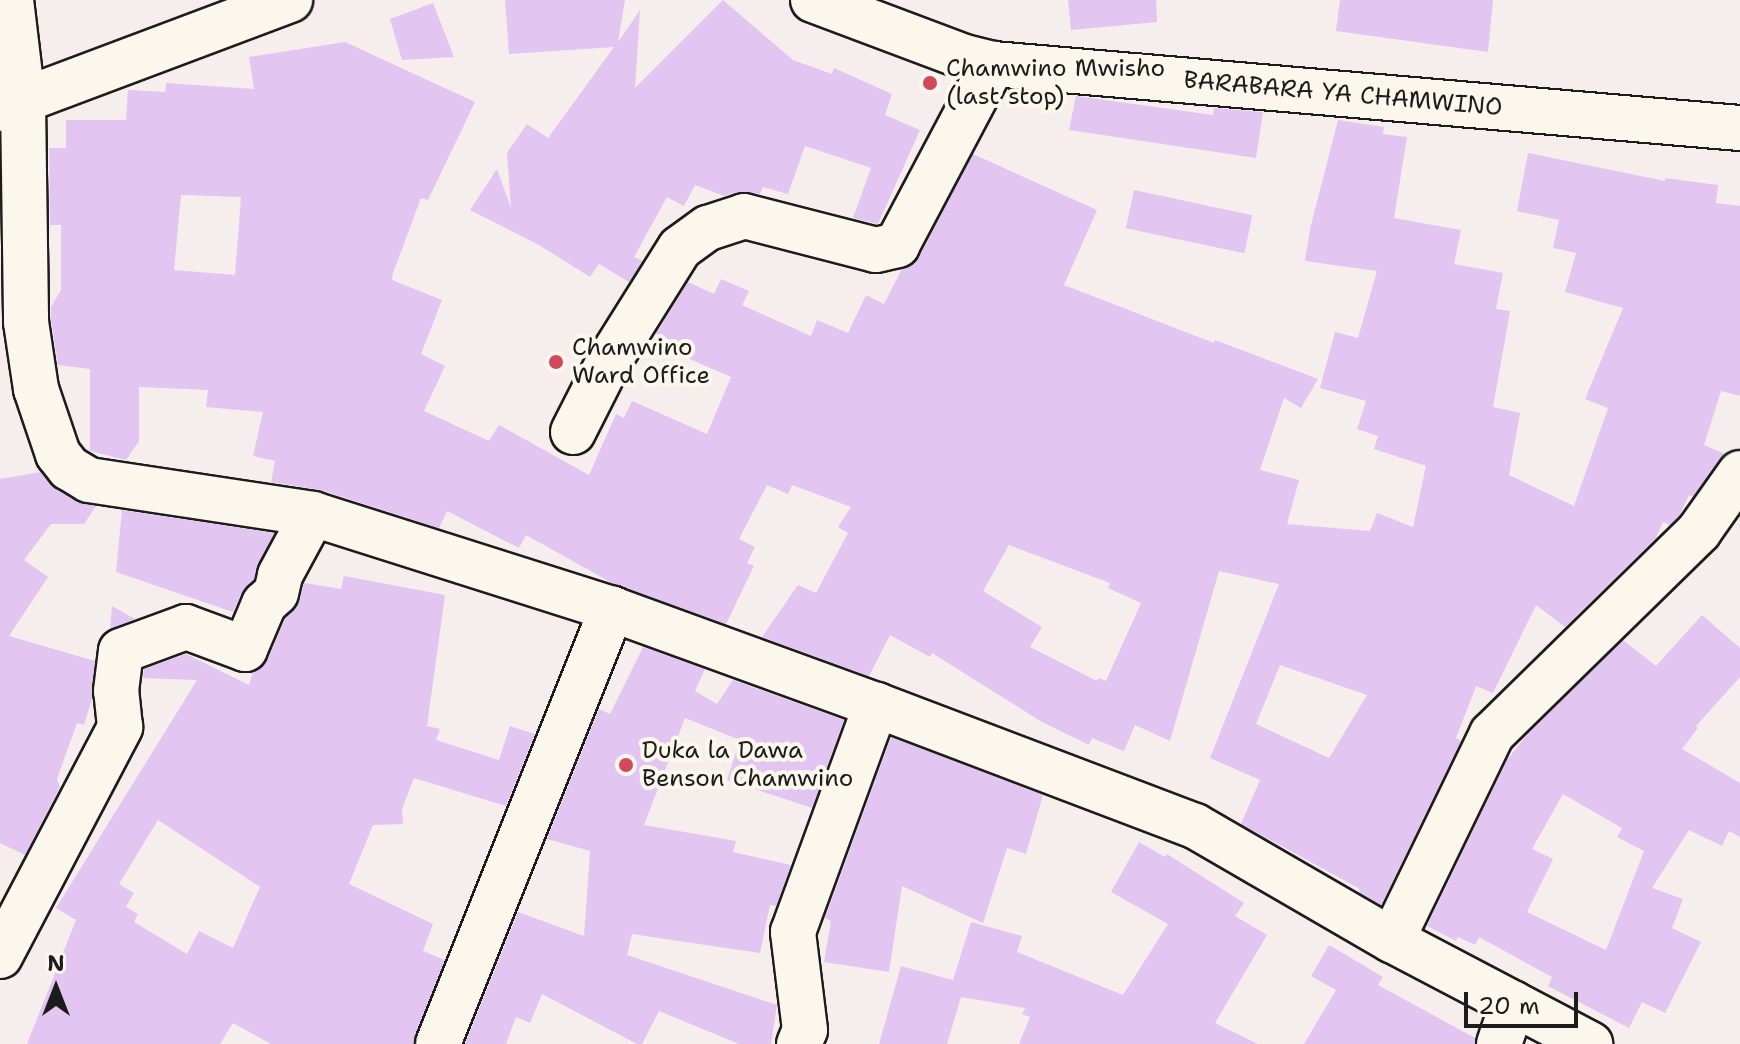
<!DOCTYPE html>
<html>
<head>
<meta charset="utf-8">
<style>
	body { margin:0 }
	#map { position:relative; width:1740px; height:1044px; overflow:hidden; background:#f6eded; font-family:"Shantell Sans",sans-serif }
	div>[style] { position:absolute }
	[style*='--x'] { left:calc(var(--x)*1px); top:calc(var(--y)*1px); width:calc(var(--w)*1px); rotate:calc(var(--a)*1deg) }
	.building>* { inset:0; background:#e3c5f2; transform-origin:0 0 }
	.roads { filter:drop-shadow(2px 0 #1c1c1c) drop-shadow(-2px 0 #1c1c1c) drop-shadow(0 2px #1c1c1c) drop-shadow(0 -2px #1c1c1c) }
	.minor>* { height:44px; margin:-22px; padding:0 22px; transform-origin:22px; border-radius:22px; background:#fbf7ec }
	.dots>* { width:22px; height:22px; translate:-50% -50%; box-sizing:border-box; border:4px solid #fbf7ec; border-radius:50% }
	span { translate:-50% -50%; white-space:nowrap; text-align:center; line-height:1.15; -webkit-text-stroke:8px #fbf7ec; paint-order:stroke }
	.poi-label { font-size:24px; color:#1c1c1c }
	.left { translate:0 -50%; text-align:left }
	.street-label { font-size:24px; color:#1c1c1c }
	.north { position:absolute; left:16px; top:948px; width:80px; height:80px; -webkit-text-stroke:6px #fbf7ec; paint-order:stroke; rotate:0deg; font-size:22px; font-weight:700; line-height:32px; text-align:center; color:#1c1c1c }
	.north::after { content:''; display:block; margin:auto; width:28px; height:36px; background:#1c1c1c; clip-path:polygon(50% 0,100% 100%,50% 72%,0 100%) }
	.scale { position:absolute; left:1464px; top:992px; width:114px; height:36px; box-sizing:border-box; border:4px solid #1c1c1c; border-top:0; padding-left:10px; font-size:24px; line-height:28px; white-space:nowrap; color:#1c1c1c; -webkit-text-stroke:6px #fbf7ec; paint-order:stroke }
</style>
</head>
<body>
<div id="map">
	<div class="building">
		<i style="clip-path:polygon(505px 0,625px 0,618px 42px,640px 10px,635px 88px,723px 0,793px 60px,832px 74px,834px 68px,892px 94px,885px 115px,920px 130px,878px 224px,853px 218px,871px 168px,805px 146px,788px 194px,763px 187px,760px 194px,737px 192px,724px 196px,695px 185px,684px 206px,667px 197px,634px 257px,643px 261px,629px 282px,599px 264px,590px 277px,539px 245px,470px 210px,497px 169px,511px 208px,507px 153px,527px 124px,548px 138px,614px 47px,509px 54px)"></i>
		<i style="clip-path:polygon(1068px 0,1156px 0,1157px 22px,1071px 30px)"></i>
		<i style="clip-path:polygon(1340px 0,1493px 0,1488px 52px,1336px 31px)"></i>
		<i style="clip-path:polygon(433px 3px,454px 57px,402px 60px,390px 19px)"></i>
		<i style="clip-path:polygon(evenodd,345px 42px,475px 102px,428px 200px,421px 198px,393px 273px,392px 280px,442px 300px,421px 354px,445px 366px,424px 411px,489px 441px,499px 425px,589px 475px,616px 414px,624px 418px,632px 401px,707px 434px,731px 377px,685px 357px,689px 348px,656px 334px,688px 282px,714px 294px,721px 279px,749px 291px,742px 305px,811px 336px,817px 320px,848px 333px,866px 295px,884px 304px,902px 269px,919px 257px,973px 154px,1097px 210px,1064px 285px,1214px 343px,1215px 340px,1318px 379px,1301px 408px,1284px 398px,1260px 470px,1299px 480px,1287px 524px,1370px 531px,1377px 513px,1413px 527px,1426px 466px,1374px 449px,1378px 436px,1357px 429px,1366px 401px,1320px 388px,1335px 332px,1358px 338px,1377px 271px,1305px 261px,1310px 229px,1338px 120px,1384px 127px,1383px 134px,1407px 137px,1394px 218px,1461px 230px,1454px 264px,1503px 273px,1496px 309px,1510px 311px,1493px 407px,1520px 413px,1509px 475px,1574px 506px,1608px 408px,1585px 399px,1623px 308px,1565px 292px,1576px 253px,1553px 248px,1559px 220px,1517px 211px,1528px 153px,1665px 181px,1665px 178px,1718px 185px,1716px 203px,1740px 206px,1740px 396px,1721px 391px,1704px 445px,1725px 454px,1693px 497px,1689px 495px,1679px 516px,1670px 525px,1663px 522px,1656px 538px,1565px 627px,1536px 605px,1493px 693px,1476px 686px,1456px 738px,1461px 741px,1381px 905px,1359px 892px,1360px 889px,1241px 824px,1260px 780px,1210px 758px,1279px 584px,1219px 571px,1170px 741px,1135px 725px,1124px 751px,1092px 738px,1089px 745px,1042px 722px,932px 653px,930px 657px,890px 635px,869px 676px,762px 637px,798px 585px,816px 593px,848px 533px,838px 527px,851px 507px,792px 485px,788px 494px,767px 485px,739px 539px,755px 547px,747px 563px,754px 566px,726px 624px,612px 583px,526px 535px,519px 548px,447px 511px,439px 528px,321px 490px,271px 482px,275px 461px,253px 456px,263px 412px,206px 407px,208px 390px,139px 387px,139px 441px,126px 460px,90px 451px,90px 369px,58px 365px,51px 320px,51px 307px,61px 290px,61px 225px,50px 225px,49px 148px,66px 148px,66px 120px,126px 120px,128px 90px,165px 92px,166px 83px,254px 89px,249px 57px,345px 42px,181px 195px,241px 197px,235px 275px,174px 270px,181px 195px,345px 42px,1009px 545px,1110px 583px,1108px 588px,1141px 603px,1106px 681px,1099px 678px,1097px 681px,1030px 647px,1042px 627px,983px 591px,1009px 545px,345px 42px,1280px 665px,1367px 695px,1329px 758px,1256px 724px,1280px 665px)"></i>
		<i style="clip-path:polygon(1076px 96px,1213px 115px,1214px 108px,1263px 112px,1256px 158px,1069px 130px)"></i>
		<i style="left:1134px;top:190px;width:121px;height:39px;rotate:12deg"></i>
		<i style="clip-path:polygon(41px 472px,56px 489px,77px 502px,96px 506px,84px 524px,51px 524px,24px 560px,48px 577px,9px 636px,95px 661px,92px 699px,84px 725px,77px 723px,57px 779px,60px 787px,25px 855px,0 843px,0 479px)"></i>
		<i style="clip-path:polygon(122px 510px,274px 533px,253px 580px,241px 594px,233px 612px,116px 572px)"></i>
		<i style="clip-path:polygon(evenodd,344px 576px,445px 595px,427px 726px,440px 729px,436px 740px,499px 760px,510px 726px,535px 734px,506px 806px,414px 778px,402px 809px,403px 824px,373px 825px,349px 884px,433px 924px,423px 951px,445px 960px,414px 1044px,271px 1044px,233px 1023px,220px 1044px,27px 1044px,76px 920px,56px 908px,197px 680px,143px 678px,144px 669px,186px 654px,249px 685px,253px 672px,268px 659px,285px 619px,300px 599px,304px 583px,341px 589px,344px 576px,158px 820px,260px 887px,233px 948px,199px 931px,187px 954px,134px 922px,138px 914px,126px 907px,134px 893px,119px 884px,158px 820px)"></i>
		<i style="clip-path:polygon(112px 606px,135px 619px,110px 629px)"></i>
		<i style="clip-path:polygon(evenodd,1702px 615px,1740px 648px,1740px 677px,1696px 726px,1698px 728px,1682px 749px,1740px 783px,1740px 837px,1729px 831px,1722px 846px,1689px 830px,1652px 888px,1683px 899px,1672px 928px,1701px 942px,1665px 1013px,1642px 1002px,1629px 1028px,1548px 986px,1552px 977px,1479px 937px,1475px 945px,1458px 937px,1456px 941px,1427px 926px,1507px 760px,1526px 736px,1623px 640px,1656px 666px,1702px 615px,1563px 794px,1622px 828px,1617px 837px,1644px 851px,1606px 950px,1527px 912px,1553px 859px,1532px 849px,1563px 794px)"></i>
		<i style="clip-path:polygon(643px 647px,705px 669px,695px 691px,717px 704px,733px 680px,844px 720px,812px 808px,727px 780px,740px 740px,685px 718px,644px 825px,736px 841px,733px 852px,791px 865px,776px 906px,770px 905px,760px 953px,632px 934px,627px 955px,777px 1005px,771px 1044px,739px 1044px,659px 1011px,642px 1044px,637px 1044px,542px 994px,530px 1023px,516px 1017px,506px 1044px,465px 1044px,518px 912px,584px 936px,590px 851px,547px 839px,599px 709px,610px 714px)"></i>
		<i style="clip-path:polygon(891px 737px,1043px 795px,1026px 854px,1007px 848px,983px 923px,902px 886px,889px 972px,824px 962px,831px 921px,825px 918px)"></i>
		<i style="clip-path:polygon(1139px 842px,1165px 857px,1167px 854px,1244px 903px,1235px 916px,1267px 935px,1215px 1023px,1258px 1044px,1019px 1044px,1030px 1017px,1022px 1014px,1025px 1008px,961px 997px,947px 1044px,879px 1044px,901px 966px,953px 980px,971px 922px,1022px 936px,1017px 952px,1123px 995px,1168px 924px,1111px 892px)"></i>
		<i style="clip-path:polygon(1329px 945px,1383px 977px,1378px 985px,1475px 1038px,1475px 1044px,1304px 1044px,1336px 990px,1311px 976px)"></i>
	</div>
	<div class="roads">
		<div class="minor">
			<i style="--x:11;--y:0;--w:102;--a:83.2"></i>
			<i style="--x:23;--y:101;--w:221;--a:89.2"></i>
			<i style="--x:26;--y:322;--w:68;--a:81.5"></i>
			<i style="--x:36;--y:389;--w:69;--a:71.3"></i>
			<i style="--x:58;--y:454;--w:18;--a:52"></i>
			<i style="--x:69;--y:468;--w:23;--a:31"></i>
			<i style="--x:89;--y:480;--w:227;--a:8.6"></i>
			<i style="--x:313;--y:514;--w:314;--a:17.6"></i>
			<i style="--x:612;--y:609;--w:281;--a:20"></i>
			<i style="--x:876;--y:705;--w:341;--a:20.8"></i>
			<i style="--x:1195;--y:826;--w:228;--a:30.1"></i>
			<i style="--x:1392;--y:940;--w:224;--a:27.7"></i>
			<i style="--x:813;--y:0;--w:162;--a:20.6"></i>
			<i style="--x:965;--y:57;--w:29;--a:14"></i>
			<i style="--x:993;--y:64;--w:750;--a:4.9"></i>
			<i style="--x:0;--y:109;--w:310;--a:-20.6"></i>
			<i style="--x:573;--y:432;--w:80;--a:-63.1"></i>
			<i style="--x:609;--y:361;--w:133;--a:-57.9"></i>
			<i style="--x:680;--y:248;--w:34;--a:-36"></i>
			<i style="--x:708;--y:228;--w:38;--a:-18"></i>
			<i style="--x:744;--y:216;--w:136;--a:14.4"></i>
			<i style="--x:876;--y:250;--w:22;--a:-13"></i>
			<i style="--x:897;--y:245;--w:205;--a:-62.1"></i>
			<i style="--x:1392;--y:940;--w:229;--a:-64.1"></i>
			<i style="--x:1492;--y:734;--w:290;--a:-44.4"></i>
			<i style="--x:1699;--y:531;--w:71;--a:-54.7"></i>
			<i style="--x:0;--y:956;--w:259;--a:-62.3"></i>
			<i style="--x:120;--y:727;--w:36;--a:-96"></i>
			<i style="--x:116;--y:691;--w:40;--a:-82.9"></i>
			<i style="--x:121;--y:651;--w:69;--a:-20.3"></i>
			<i style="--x:186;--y:627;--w:63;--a:20.4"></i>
			<i style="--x:245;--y:649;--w:49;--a:-67.1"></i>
			<i style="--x:264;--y:604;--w:16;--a:-43"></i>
			<i style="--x:276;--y:593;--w:18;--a:-77"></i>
			<i style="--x:280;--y:575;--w:69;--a:-61.6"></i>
			<i style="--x:438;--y:1044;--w:469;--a:-68.2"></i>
			<i style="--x:799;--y:1044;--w:15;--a:-67"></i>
			<i style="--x:805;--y:1030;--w:99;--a:-97"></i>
			<i style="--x:793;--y:932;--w:242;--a:-69.9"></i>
			<i style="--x:1499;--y:1044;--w:43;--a:-71.1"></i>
		</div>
	</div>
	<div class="dots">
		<i style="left:930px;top:83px;background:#d1495b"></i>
		<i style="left:556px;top:362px;background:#d1495b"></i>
		<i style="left:626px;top:765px;background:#d1495b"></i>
	</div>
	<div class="poi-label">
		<span class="left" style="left:946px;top:83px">Chamwino Mwisho<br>(last stop)</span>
		<span class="left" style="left:572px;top:362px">Chamwino<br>Ward Office</span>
		<span class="left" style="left:642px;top:765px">Duka la Dawa<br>Benson Chamwino</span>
	</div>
	<div class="street-label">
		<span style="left:1343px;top:94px;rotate:5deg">BARABARA YA CHAMWINO</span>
	</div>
	<div class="north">N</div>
	<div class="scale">20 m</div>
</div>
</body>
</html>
